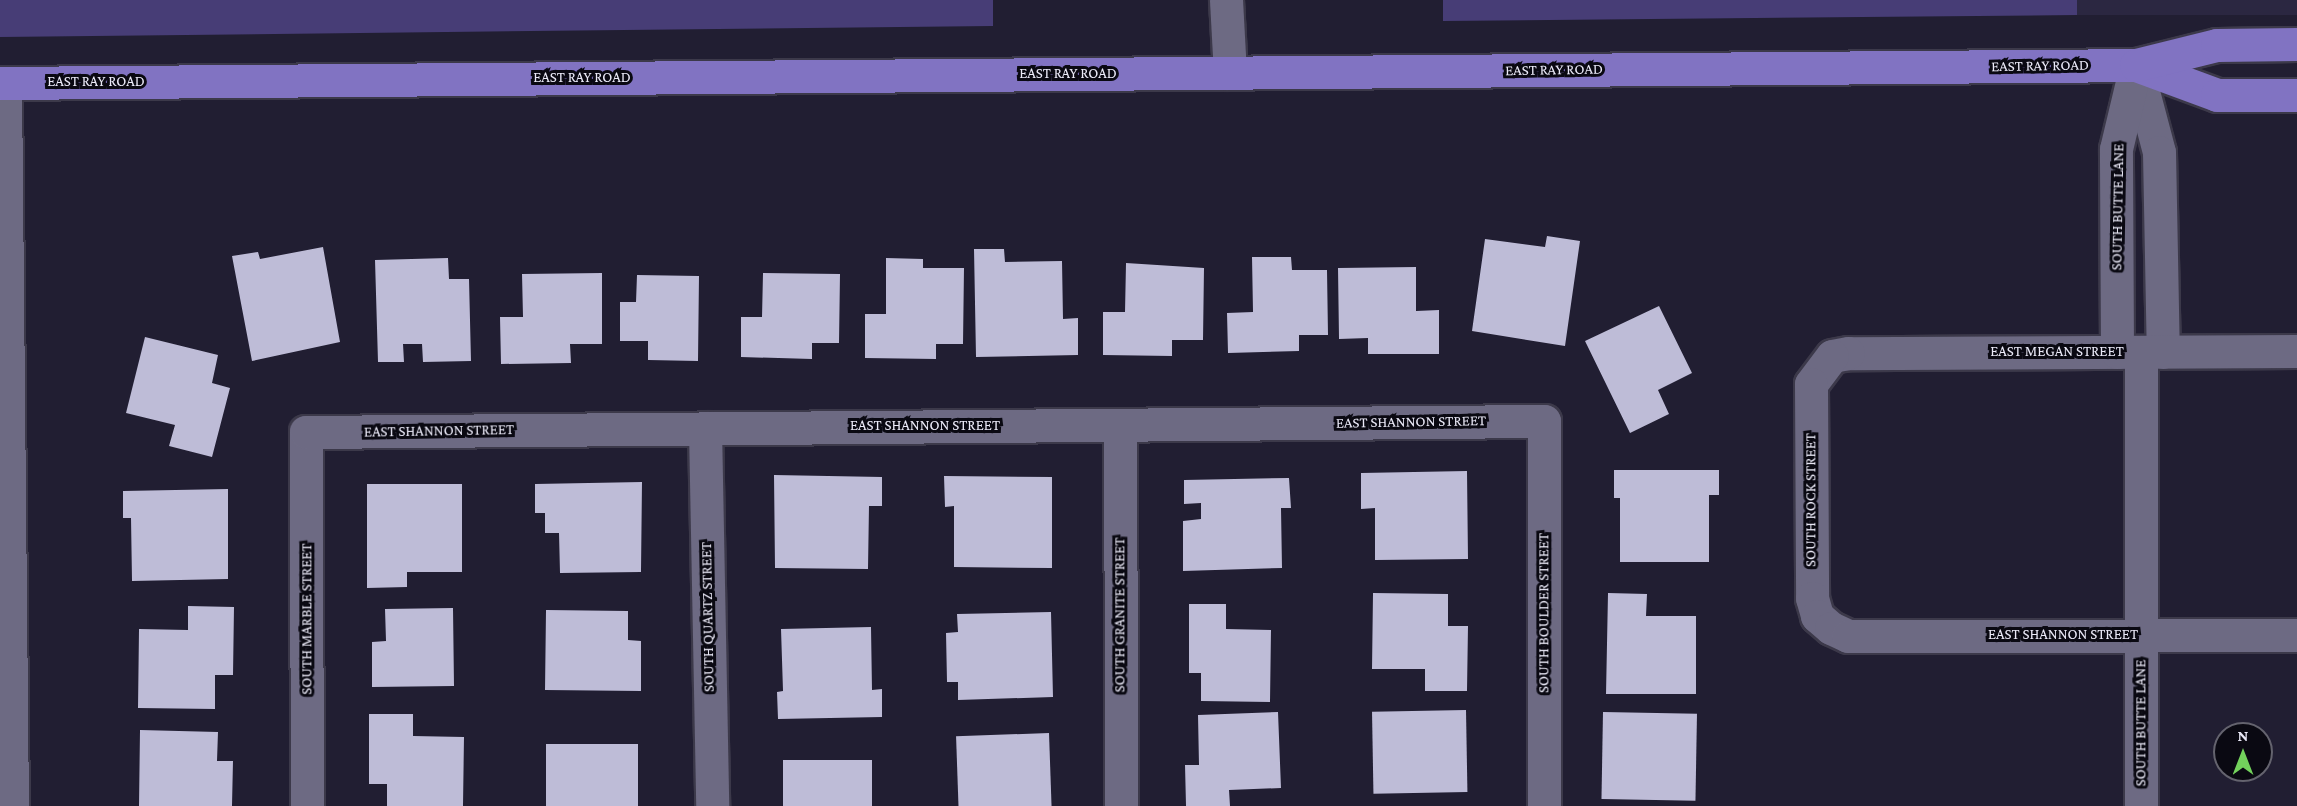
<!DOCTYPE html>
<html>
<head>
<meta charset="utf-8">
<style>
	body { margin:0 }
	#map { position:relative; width:2297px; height:806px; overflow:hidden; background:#211e32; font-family:"Crimson Pro",serif }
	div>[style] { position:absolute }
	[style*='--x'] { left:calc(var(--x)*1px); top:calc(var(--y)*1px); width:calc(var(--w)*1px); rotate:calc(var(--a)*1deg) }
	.built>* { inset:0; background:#2b2741; transform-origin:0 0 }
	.green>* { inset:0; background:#473d76 }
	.building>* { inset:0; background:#bebcd7; transform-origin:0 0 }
	.roads { filter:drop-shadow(2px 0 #3c394a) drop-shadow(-2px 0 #3c394a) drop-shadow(0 2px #3c394a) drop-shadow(0 -2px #3c394a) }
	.minor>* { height:33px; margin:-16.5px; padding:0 16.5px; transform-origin:16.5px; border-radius:16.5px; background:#6d6a83 }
	.major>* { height:33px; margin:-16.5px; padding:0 16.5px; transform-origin:16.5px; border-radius:16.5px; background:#8173c2 }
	span { translate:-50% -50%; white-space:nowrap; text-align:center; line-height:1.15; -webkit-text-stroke:6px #0a0912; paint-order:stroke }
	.street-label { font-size:15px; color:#ebeaf8 }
	.north { position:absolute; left:2213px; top:722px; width:60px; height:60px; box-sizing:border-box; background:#0a0912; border:2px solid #64636e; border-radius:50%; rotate:0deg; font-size:16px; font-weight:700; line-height:24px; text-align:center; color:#ebeaf8 }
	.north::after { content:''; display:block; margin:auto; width:21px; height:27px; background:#73d25c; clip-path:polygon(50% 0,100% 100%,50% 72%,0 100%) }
</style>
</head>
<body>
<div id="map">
	<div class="built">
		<i style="left:2077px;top:0;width:220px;height:15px"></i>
	</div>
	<div class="green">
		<i style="clip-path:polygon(0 0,993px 0,993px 26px,0 37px)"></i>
		<i style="clip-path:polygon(1443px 0,2077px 0,2077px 15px,1443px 21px)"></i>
	</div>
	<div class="building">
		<i style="clip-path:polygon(1547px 236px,1580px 241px,1565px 346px,1472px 331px,1485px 239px,1545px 247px)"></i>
		<i style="clip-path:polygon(323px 247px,340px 342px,252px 361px,232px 256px,258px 252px,260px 259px)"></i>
		<i style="clip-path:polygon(974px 249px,1004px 249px,1005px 262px,1062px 261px,1063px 319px,1078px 318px,1078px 355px,976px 357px)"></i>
		<i style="clip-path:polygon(1252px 257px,1291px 257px,1292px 270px,1327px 270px,1328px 335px,1299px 335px,1299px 351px,1228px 353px,1227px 313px,1253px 312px)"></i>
		<i style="clip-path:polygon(448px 258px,449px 279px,469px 279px,471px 361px,423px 362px,422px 344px,403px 344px,404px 362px,378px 362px,375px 260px)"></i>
		<i style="clip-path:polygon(886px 258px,923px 259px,923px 268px,964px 268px,963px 344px,936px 344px,936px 359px,865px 358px,865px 314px,886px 314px)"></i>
		<i style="clip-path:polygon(1126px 263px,1204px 268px,1203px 340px,1172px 340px,1172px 356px,1103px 355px,1103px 312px,1125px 312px)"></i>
		<i style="clip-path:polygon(1416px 267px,1416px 311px,1439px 310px,1439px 354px,1368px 354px,1368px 338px,1339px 339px,1338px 268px)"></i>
		<i style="clip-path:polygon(602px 273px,602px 344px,570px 344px,571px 363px,501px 364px,500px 317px,523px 317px,522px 274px)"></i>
		<i style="clip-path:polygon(763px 273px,840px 274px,839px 343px,812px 343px,812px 359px,741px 357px,741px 317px,762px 317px)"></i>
		<i style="clip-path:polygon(637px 275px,699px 276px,698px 361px,648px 360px,648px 341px,620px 341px,620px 302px,636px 302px)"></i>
		<i style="clip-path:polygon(1659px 306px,1692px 373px,1658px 390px,1669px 414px,1630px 433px,1585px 341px)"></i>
		<i style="clip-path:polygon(145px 337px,218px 355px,212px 383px,230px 388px,212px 457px,169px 446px,175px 425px,126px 413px)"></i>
		<i style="clip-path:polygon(1614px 470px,1719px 470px,1719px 495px,1709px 495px,1709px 562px,1620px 562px,1620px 498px,1614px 498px)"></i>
		<i style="clip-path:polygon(1467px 471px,1468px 559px,1375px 560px,1375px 508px,1361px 509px,1361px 473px)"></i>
		<i style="clip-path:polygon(774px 475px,882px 477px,882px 506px,869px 506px,868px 569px,775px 568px)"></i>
		<i style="clip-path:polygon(944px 476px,1052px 477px,1052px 568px,954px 567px,954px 506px,945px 507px)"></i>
		<i style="clip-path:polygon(1289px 478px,1291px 508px,1281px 508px,1282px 568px,1183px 571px,1183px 521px,1201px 519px,1201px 503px,1184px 504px,1184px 480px)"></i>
		<i style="clip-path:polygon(642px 482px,641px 572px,560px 573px,559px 533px,545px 533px,545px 513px,535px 513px,535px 484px)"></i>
		<i style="clip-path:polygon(367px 484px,462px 484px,462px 572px,407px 572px,407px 587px,367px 588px)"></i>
		<i style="clip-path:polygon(228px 489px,228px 579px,132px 581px,131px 518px,123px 518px,123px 491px)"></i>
		<i style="clip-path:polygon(1373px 593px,1448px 594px,1448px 626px,1468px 626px,1467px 691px,1425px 691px,1425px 669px,1372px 669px)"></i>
		<i style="clip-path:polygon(1608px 593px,1647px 594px,1646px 616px,1696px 616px,1696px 694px,1606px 694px)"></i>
		<i style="clip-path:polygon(1189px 604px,1226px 604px,1226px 629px,1271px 630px,1270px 702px,1201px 701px,1201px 673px,1189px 673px)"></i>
		<i style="clip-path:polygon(188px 606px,234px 607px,233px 675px,215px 675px,215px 709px,138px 708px,139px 629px,188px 630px)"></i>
		<i style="clip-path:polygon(453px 608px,454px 686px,372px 687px,372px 642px,386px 641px,385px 609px)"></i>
		<i style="clip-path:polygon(546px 610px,628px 611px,628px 640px,641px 641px,641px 691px,545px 690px)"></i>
		<i style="clip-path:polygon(1051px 612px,1053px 697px,958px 700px,958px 682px,947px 682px,946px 633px,958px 632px,957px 614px)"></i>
		<i style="clip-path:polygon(871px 627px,872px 690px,882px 689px,882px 717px,778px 719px,777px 692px,783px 691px,781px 629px)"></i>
		<i style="left:1466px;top:710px;width:82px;height:94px;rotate:89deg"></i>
		<i style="clip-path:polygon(1278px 712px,1281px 788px,1229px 790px,1230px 806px,1186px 806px,1185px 765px,1199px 765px,1198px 715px)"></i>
		<i style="left:1603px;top:712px;width:94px;height:87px;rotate:1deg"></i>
		<i style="clip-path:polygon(369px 714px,413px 714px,413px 736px,464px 737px,463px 806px,387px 806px,387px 784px,369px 784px)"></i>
		<i style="clip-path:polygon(140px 730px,218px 732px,217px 761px,233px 761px,232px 806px,139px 806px)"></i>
		<i style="left:1049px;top:733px;width:73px;height:93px;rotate:88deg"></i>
		<i style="left:546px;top:744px;width:92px;height:62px"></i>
		<i style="left:783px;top:760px;width:89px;height:46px"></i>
	</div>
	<div class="roads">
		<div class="minor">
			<i style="--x:1226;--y:0;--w:73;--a:86.9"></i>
			<i style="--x:2136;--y:65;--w:90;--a:75.2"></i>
			<i style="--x:2159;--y:152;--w:200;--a:88.9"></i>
			<i style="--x:5;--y:83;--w:723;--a:89.45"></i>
			<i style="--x:2297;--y:351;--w:449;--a:179.7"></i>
			<i style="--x:1848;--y:353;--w:16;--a:169"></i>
			<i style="--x:1832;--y:356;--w:35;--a:127"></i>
			<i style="--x:1811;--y:384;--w:214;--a:89.7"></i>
			<i style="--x:1812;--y:598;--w:19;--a:74"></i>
			<i style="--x:1817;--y:616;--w:18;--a:41"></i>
			<i style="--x:1831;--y:628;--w:19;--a:25"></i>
			<i style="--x:1848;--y:636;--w:449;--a:-0.1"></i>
			<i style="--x:2117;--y:352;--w:203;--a:-90.3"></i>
			<i style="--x:2116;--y:149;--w:82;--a:-76.6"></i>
			<i style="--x:1120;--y:425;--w:381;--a:89.8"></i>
			<i style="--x:705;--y:428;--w:378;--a:88.9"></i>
			<i style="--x:307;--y:806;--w:374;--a:-90.2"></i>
			<i style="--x:306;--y:432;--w:1238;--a:-0.51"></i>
			<i style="--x:1544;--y:421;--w:385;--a:90"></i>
			<i style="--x:2141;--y:806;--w:454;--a:-90"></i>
		</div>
		<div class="major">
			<i style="--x:2136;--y:65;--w:86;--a:20.3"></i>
			<i style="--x:2217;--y:95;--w:80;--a:0"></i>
			<i style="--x:0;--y:83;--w:2136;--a:-0.48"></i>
			<i style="--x:2136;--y:65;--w:83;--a:-13.9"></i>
			<i style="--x:2217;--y:45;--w:80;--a:-0.7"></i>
		</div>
	</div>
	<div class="street-label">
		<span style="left:2040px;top:66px;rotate:-1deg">EAST RAY ROAD</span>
		<span style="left:1554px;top:70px;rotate:-1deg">EAST RAY ROAD</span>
		<span style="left:1068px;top:74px">EAST RAY ROAD</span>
		<span style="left:582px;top:78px">EAST RAY ROAD</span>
		<span style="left:96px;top:82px">EAST RAY ROAD</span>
		<span style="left:2118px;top:207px;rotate:-89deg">SOUTH BUTTE LANE</span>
		<span style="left:2057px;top:352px">EAST MEGAN STREET</span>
		<span style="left:1411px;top:422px;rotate:-1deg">EAST SHANNON STREET</span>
		<span style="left:925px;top:426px">EAST SHANNON STREET</span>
		<span style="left:439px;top:431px;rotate:-1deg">EAST SHANNON STREET</span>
		<span style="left:1811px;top:500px;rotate:-90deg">SOUTH ROCK STREET</span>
		<span style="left:1544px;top:613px;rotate:-90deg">SOUTH BOULDER STREET</span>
		<span style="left:1120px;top:615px;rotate:-90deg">SOUTH GRANITE STREET</span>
		<span style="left:708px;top:617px;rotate:-91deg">SOUTH QUARTZ STREET</span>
		<span style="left:307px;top:619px;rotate:-90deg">SOUTH MARBLE STREET</span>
		<span style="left:2063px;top:635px">EAST SHANNON STREET</span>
		<span style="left:2141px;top:723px;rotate:-90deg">SOUTH BUTTE LANE</span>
	</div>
	<div class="north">N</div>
</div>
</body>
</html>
